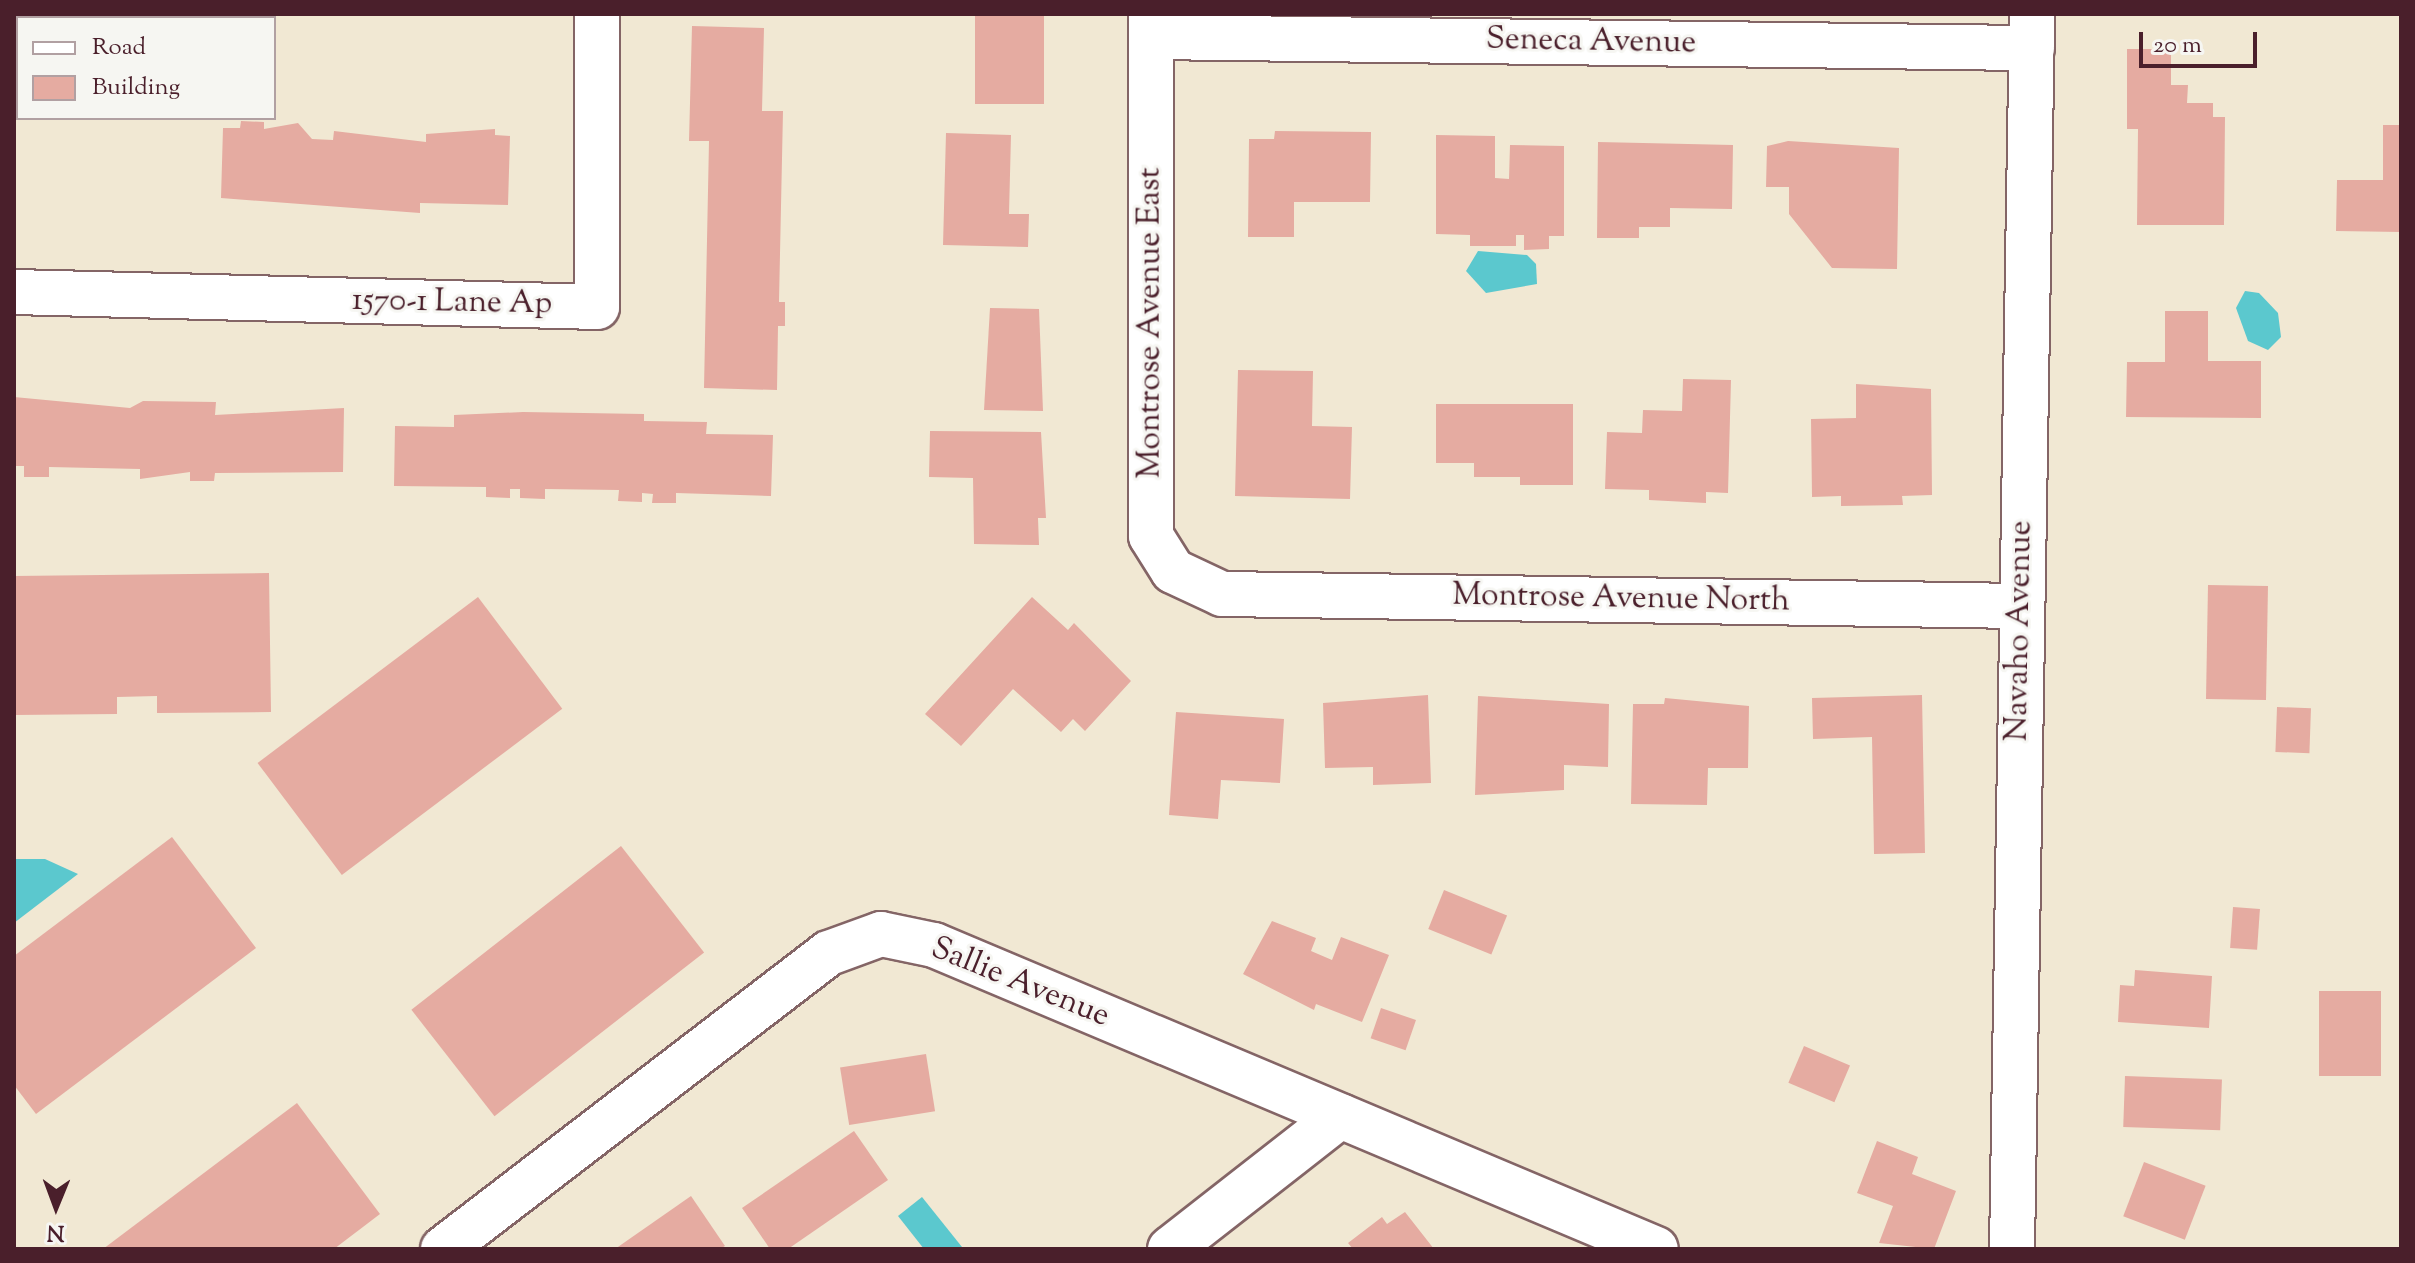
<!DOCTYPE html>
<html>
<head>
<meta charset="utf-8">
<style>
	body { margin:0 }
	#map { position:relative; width:2415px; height:1263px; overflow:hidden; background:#f1e8d3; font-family:"Sorts Mill Goudy",serif }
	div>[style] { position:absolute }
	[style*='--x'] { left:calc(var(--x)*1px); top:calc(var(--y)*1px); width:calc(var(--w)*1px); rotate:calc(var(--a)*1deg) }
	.water>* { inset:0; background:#5bc8ce }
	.building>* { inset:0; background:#e5aba1; transform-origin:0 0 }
	.roads { filter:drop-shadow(2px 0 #846566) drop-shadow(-2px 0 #846566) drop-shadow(0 2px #846566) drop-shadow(0 -2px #846566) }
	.street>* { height:44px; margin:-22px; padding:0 22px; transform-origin:22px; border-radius:22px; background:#fff }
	span { translate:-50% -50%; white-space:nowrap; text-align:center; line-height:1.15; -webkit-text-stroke:6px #f6f6f2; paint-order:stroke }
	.street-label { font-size:32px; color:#4a1f2b }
	.frame { position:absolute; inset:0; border:16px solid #4a1f2b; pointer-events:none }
	.legend { position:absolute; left:16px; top:16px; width:260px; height:104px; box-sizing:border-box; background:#f6f6f2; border:2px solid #b1a0a2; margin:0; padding:10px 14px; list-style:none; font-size:24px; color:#4a1f2b }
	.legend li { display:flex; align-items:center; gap:16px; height:40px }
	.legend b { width:40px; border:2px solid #b1a0a2 }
	.north { position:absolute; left:16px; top:1167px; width:80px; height:80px; -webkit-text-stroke:6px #f6f6f2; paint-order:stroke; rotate:181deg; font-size:22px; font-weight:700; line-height:32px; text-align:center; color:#4a1f2b }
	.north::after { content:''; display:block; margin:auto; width:28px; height:36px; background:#4a1f2b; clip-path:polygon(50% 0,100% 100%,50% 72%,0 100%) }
	.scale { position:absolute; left:2139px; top:32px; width:118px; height:36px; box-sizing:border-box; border:4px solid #4a1f2b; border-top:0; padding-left:10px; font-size:24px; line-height:28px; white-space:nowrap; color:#4a1f2b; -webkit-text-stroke:6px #f6f6f2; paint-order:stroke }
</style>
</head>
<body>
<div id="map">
	<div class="water">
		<i style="clip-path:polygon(1478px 251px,1527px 255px,1536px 264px,1537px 284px,1486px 293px,1466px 271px)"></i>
		<i style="clip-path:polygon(2245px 291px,2259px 293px,2278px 313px,2281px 337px,2268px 350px,2248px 341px,2236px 308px)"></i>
		<i style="clip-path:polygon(14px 859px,45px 859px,78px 874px,14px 923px)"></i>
		<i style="clip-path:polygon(922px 1197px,962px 1247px,960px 1249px,924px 1249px,898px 1216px)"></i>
	</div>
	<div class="building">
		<i style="clip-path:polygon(14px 14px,72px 14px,18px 18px,18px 26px)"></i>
		<i style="left:975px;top:14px;width:69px;height:90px"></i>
		<i style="clip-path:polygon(692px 26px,764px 28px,762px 111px,783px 111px,779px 302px,785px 302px,785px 326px,778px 326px,777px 390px,704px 388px,709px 141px,689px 141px)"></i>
		<i style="clip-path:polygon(2127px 49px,2171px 49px,2171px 85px,2188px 85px,2187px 103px,2213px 103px,2213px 117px,2225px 117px,2224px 225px,2137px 225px,2138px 129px,2127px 129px)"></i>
		<i style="clip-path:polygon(241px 121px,264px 122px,264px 129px,298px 123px,312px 139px,333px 140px,334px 131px,426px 142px,426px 134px,495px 129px,495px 135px,510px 136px,508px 205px,420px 203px,420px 213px,221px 198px,223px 128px,240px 128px)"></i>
		<i style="clip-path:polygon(2383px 125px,2401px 125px,2401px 232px,2336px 231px,2337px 180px,2383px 180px)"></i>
		<i style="clip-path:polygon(1275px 131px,1371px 132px,1370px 202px,1294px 202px,1294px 237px,1248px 237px,1249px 139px,1274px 139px)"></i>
		<i style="clip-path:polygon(946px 133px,1011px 135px,1009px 214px,1029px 214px,1028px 247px,943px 245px)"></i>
		<i style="clip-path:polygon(1436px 135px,1495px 136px,1495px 178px,1509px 179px,1510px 145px,1564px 146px,1564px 236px,1549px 236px,1549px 249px,1524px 250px,1524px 235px,1516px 235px,1516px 246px,1470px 246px,1470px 235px,1436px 234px)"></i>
		<i style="clip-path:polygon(1788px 141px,1899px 148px,1897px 269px,1832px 268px,1789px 214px,1789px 187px,1766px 187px,1767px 146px)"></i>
		<i style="clip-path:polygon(1598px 142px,1733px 145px,1732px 209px,1670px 208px,1670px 227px,1639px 227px,1639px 238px,1597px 238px)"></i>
		<i style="clip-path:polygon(990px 308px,1039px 309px,1043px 411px,984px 410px)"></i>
		<i style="clip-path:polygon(2165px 311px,2208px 311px,2208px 361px,2261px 361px,2261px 418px,2126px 417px,2127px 362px,2165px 362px)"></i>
		<i style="clip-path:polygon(1238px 370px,1313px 371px,1312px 426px,1352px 427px,1350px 499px,1235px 496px)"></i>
		<i style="clip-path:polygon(1683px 379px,1731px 380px,1728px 493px,1706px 492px,1706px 503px,1649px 500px,1649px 490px,1605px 489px,1607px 432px,1642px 433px,1643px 410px,1682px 411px)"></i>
		<i style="clip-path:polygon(1856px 384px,1931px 389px,1932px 495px,1902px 496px,1903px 505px,1841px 506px,1841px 496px,1812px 497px,1811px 419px,1856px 418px)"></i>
		<i style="clip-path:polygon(14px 397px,130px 408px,143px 401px,216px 402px,215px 415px,344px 408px,343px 472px,215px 473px,214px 481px,190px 481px,190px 472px,140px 479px,140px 469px,49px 467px,49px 477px,24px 477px,24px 466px,14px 466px)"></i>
		<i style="clip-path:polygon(1436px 404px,1573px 404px,1573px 485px,1520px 485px,1520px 477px,1474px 477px,1474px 463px,1436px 463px)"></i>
		<i style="clip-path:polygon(523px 412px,644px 414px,644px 421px,707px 422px,706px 434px,773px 435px,771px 496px,676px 493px,676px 503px,652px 503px,653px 494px,642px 493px,642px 502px,618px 501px,619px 490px,545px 489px,545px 499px,520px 498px,520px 489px,510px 489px,510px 498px,486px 497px,486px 487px,394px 486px,395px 426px,454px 427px,454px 415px)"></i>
		<i style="clip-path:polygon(930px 431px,1041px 432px,1046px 518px,1038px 518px,1039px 545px,974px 544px,973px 478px,929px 477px)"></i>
		<i style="clip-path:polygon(269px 573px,271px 712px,157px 713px,157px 696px,117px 697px,117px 714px,14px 715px,14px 576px)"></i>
		<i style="left:2208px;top:585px;width:60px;height:114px;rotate:1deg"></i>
		<i style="left:478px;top:597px;width:140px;height:276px;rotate:53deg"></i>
		<i style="clip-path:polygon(1032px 597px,1068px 630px,1074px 623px,1131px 681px,1085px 731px,1073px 719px,1061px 732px,1013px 689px,961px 746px,925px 714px)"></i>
		<i style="clip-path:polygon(1428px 695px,1431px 783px,1373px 785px,1373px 767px,1325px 768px,1323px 703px)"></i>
		<i style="clip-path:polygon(1922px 695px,1925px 853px,1874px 854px,1872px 737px,1813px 739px,1812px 698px)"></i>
		<i style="clip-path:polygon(1478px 696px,1609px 704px,1608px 767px,1564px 765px,1564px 790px,1475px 795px)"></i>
		<i style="clip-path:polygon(1665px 698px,1749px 706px,1748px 768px,1708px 768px,1707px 805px,1631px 804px,1633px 704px,1664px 704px)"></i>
		<i style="left:2277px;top:707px;width:34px;height:45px;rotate:2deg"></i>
		<i style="clip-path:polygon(1176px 712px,1284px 719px,1280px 783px,1221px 780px,1218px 819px,1169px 815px)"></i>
		<i style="clip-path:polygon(172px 837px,256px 948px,36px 1114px,14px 1085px,14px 956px)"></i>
		<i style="left:621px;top:846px;width:135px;height:266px;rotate:52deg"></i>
		<i style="left:1444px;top:890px;width:68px;height:42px;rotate:22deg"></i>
		<i style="left:2233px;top:907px;width:27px;height:41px;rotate:4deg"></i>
		<i style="clip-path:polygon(1272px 921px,1316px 938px,1311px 951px,1332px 960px,1341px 937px,1389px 955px,1362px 1022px,1316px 1004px,1314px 1010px,1243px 974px)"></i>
		<i style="clip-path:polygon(2135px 970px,2212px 976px,2209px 1028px,2118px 1022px,2120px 985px,2134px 986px)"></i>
		<i style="left:2319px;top:991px;width:62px;height:85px"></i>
		<i style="left:1381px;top:1008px;width:37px;height:32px;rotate:19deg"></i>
		<i style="left:1804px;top:1046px;width:50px;height:40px;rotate:23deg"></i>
		<i style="left:926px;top:1054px;width:58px;height:87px;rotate:81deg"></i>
		<i style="left:2125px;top:1076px;width:97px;height:51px;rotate:2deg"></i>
		<i style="clip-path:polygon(297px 1103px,380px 1214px,334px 1249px,103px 1249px)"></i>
		<i style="clip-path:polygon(854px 1131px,888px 1180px,788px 1249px,770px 1249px,742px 1208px)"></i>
		<i style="clip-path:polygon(1877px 1141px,1918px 1157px,1912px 1174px,1956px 1191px,1934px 1249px,1879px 1243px,1893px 1206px,1857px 1193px)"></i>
		<i style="left:2144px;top:1162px;width:66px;height:58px;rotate:21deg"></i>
		<i style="clip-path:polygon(691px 1196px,725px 1246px,720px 1249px,615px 1249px)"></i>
		<i style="clip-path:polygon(1405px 1212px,1434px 1249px,1353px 1249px,1348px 1243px,1382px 1217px,1387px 1224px)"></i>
	</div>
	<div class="roads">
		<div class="street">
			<i style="--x:1151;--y:14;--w:522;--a:90"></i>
			<i style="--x:1151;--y:536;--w:41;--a:57.8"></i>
			<i style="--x:1173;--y:571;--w:54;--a:25.1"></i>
			<i style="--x:1222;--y:594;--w:798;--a:0.86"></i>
			<i style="--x:1151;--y:37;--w:881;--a:0.72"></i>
			<i style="--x:14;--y:292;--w:583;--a:1.47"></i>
			<i style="--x:597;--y:307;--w:293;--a:-90"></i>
			<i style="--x:443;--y:1249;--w:486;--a:-37.5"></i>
			<i style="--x:829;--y:953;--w:55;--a:-20.1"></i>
			<i style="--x:881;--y:934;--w:54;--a:11.7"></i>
			<i style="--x:934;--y:945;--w:783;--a:22.83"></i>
			<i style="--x:1170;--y:1249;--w:216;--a:-38"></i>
			<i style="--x:2012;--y:1249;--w:1235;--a:-89.07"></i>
		</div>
	</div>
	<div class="street-label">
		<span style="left:1591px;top:42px;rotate:1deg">Seneca Avenue</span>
		<span style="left:452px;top:303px;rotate:1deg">1570-1 Lane Ap</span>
		<span style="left:1151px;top:323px;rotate:-90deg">Montrose Avenue East</span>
		<span style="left:1621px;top:599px;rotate:1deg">Montrose Avenue North</span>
		<span style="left:2020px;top:631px;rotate:-89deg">Navaho Avenue</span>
		<span style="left:1020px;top:983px;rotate:22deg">Sallie Avenue</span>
	</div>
	<div class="frame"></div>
	<ul class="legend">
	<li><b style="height:10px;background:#fff"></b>Road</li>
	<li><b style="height:22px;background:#e5aba1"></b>Building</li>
	</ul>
	<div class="north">N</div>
	<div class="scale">20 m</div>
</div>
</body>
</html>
